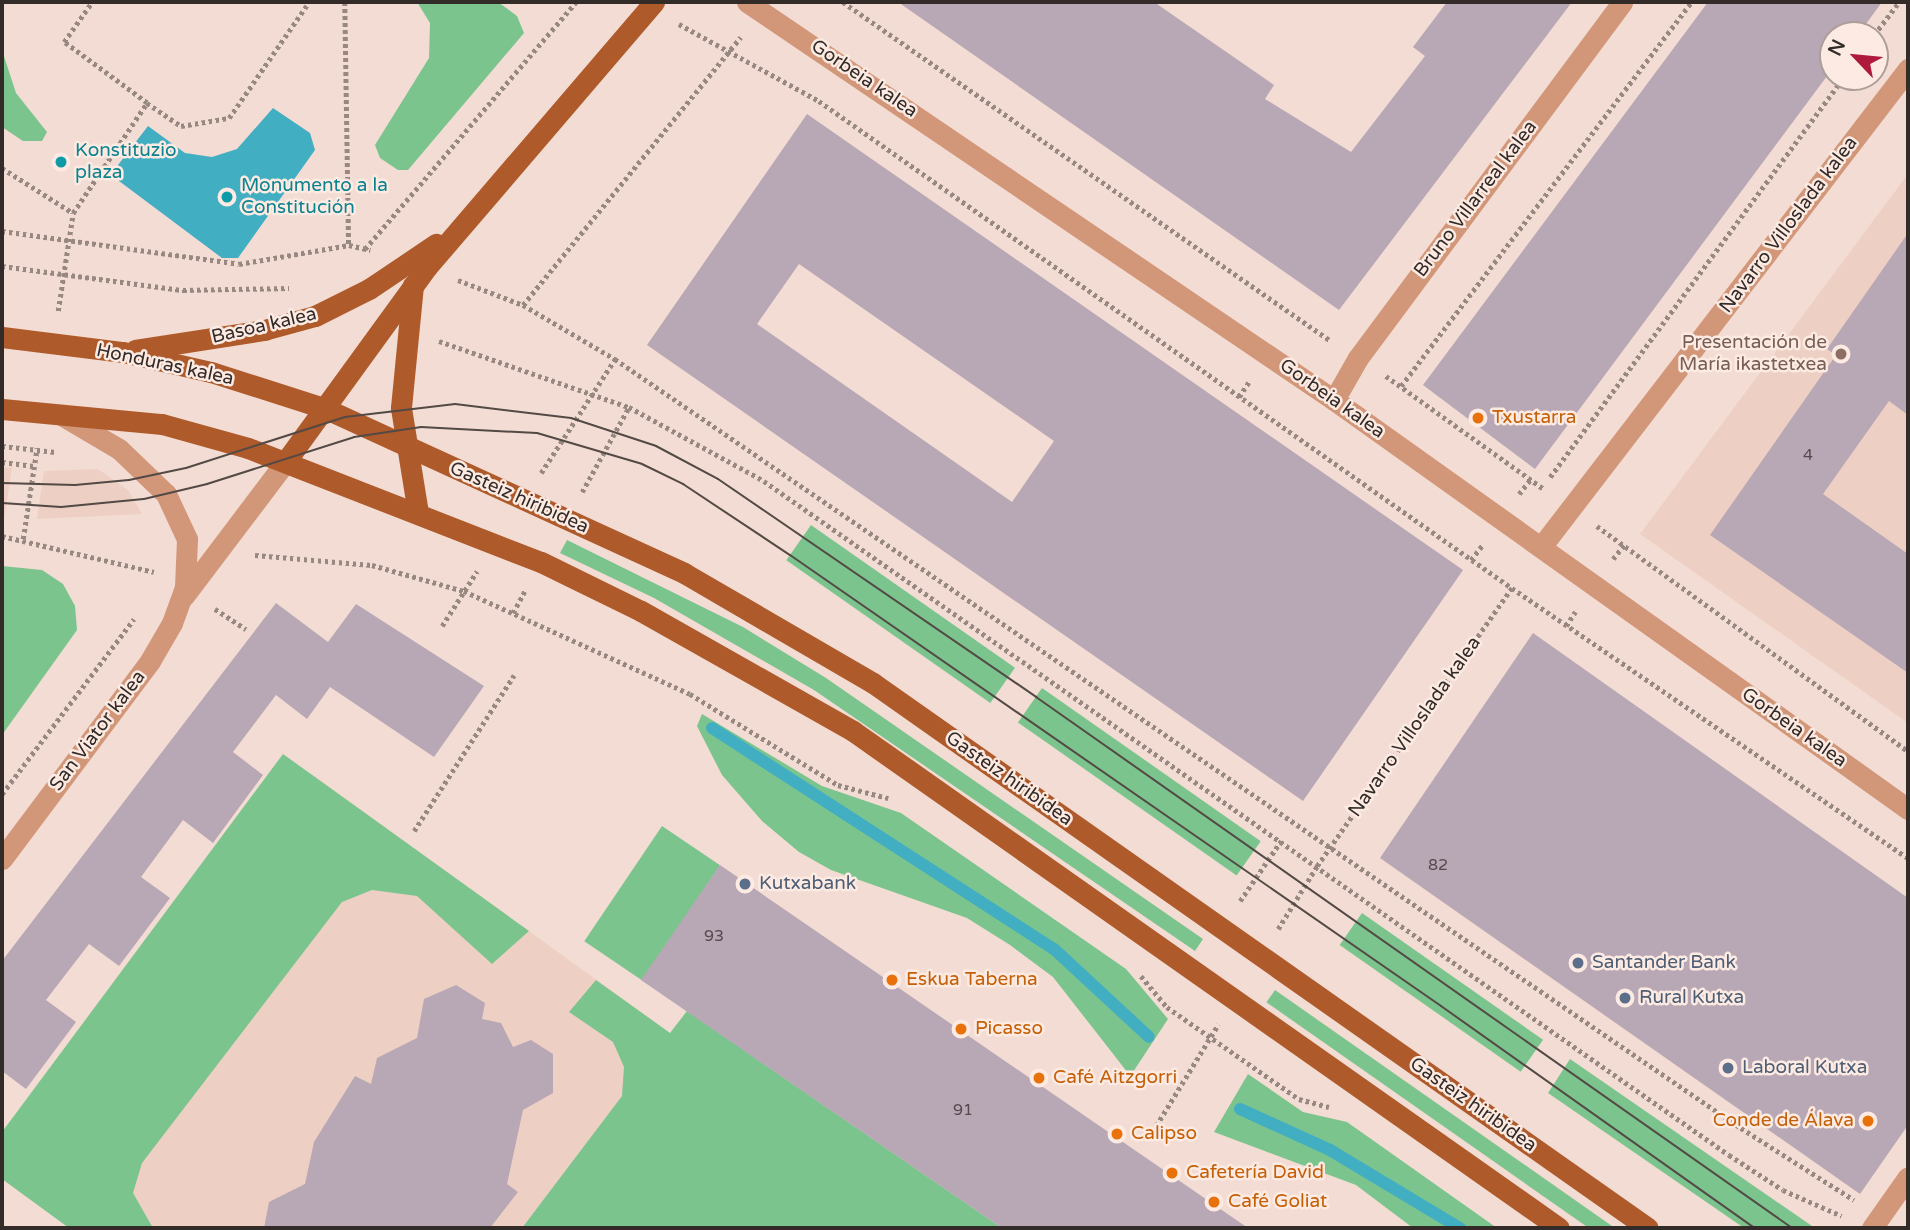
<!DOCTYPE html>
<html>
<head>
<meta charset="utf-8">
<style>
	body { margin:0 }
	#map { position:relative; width:1910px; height:1230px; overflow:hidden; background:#f3dcd3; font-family:"Varela Round",sans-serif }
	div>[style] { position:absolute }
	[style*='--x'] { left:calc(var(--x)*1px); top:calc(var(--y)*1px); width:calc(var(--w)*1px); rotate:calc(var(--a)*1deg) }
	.built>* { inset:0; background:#edd0c3 }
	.green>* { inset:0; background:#7cc48e; transform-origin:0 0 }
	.water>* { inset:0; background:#42aec2 }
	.stream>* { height:12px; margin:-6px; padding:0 6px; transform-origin:6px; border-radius:6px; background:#42aec2 }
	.building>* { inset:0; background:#b8a7b5 }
	.path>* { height:4.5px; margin-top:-2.25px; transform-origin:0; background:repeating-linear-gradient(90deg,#978881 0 3.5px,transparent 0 7px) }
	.minor>* { height:21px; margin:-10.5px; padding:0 10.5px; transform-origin:10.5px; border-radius:10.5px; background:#d29679 }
	.primary>* { height:21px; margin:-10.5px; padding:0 10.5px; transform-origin:10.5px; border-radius:10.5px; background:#af5a2a }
	.tram>* { height:2px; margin:-1px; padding:0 1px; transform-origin:1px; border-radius:1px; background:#534945 }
	.dots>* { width:19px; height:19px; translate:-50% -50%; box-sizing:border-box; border:4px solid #fdebe3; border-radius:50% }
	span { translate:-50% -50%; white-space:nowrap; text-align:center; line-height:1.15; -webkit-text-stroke:5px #fdebe3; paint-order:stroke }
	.number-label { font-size:16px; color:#544a4b }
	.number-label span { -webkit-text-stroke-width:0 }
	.street-label { font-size:19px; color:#332b28 }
	.culture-label { font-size:19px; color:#0d838f }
	.left { translate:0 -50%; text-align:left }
	.education-label { font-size:19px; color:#785e54 }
	.right { translate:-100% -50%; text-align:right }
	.food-label { font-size:19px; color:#c56008 }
	.service-label { font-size:19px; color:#4e5e75 }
	.frame { position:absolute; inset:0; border:4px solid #332b28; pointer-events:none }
	.north { position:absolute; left:1819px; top:21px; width:70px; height:70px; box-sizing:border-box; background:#fdebe3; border:2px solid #ac9e98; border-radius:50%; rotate:296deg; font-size:19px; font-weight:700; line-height:28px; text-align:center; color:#332b28 }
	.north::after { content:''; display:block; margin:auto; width:24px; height:32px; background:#ae193c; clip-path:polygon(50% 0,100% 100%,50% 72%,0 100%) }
</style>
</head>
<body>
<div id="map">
	<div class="built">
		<i style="clip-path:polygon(1908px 174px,1908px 723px,1640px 534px)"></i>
		<i style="clip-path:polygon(2px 467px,12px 468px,4px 519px,2px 519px)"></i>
		<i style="clip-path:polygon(98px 469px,128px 490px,142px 514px,37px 519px,44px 471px)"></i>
		<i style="clip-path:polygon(310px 773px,670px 1033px,522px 1228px,85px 1228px)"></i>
	</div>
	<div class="green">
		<i style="clip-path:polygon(417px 2px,498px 2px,517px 16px,524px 33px,408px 170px,398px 170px,380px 158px,375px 145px,429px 58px,430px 23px)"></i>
		<i style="clip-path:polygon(2px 50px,16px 93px,47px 132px,42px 141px,23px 141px,2px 127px)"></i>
		<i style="left:811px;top:525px;width:249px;height:43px;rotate:35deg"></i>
		<i style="clip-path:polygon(567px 540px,743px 627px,826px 678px,1203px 939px,1195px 951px,814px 690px,654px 598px,560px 553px)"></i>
		<i style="clip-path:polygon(2px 566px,42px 570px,63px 584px,75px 606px,77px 630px,2px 735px)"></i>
		<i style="left:1042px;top:688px;width:267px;height:42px;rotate:35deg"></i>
		<i style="clip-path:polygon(702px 714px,822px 786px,901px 813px,1126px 969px,1168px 1019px,1133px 1072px,1128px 1073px,1053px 977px,1010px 945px,967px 918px,831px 870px,799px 852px,762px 821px,722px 775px,697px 726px)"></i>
		<i style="clip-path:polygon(283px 754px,529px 931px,492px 964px,417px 896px,372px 890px,342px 902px,142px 1163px,133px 1193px,153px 1228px,69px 1228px,2px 1179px,2px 1132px)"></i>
		<i style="left:662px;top:826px;width:70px;height:139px;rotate:34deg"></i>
		<i style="left:1362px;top:913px;width:221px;height:39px;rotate:35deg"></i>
		<i style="clip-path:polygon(596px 980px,670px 1033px,687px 1011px,1002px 1228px,522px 1228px,622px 1096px,624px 1067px,613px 1042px,569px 1012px)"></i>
		<i style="left:1275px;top:990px;width:414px;height:15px;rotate:35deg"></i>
		<i style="clip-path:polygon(1570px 1059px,1812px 1226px,1744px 1228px,1548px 1093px)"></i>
		<i style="clip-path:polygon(1248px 1074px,1303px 1112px,1347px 1122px,1497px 1228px,1413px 1228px,1356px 1185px,1214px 1132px)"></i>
	</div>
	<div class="water">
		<i style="clip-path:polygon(273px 108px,310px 133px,315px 150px,238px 258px,222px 258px,119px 181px,118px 165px,148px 126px,185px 153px,212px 157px,237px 149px)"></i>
	</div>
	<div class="stream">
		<i style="--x:712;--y:728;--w:407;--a:32.9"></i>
		<i style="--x:1054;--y:949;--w:129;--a:42.8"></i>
		<i style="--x:1240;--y:1109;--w:99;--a:24.5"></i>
		<i style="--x:1330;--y:1150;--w:152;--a:31"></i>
	</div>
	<div class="building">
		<i style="clip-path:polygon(898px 2px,1154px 2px,1274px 85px,1265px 99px,1351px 152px,1425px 56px,1413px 47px,1447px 2px,1572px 2px,1339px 310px)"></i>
		<i style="clip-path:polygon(1708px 2px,1882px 2px,1858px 35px,1833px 35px,1833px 68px,1535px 469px,1423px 385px)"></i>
		<i style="clip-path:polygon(evenodd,807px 114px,1463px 570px,1303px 801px,647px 345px,807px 114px,799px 264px,1054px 441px,1012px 502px,757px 324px,799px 264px)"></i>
		<i style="clip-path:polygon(1908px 233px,1908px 415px,1889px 401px,1823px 494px,1908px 554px,1908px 673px,1710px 535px,1836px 355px,1827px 349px)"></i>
		<i style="clip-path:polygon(276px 603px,328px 642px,356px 604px,484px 686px,434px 757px,330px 687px,307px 719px,276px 695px,233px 752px,263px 775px,213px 843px,183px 820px,141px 877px,170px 898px,119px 966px,89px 944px,46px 1000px,76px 1022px,26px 1089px,2px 1071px,2px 961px)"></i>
		<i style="clip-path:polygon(1533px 633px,1908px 898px,1908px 1125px,1860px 1194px,1380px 858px)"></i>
		<i style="clip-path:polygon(720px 865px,845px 951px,1248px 1228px,1002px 1228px,641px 980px)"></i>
		<i style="clip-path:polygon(456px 985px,485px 1003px,482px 1019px,501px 1023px,513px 1047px,531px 1040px,553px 1054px,553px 1093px,523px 1110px,507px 1184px,518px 1192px,490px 1228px,264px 1228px,269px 1202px,305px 1184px,314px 1142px,355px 1076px,371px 1084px,377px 1058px,417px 1038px,424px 999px)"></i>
	</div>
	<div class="path">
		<i style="--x:345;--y:2;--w:243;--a:89.1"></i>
		<i style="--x:843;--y:2;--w:594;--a:34.79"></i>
		<i style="--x:679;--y:24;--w:160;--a:28.8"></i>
		<i style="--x:819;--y:101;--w:847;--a:35.1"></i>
		<i style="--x:1512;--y:588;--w:479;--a:34.3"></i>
		<i style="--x:1874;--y:35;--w:41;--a:-52.9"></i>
		<i style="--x:147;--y:103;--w:41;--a:34.1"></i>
		<i style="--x:181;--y:126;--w:49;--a:-9.5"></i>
		<i style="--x:229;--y:118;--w:141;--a:-55.4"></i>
		<i style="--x:2;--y:168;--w:84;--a:32.4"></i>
		<i style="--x:2;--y:231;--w:239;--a:7.9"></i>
		<i style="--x:239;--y:264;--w:112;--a:-9.8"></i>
		<i style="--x:349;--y:245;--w:22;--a:13"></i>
		<i style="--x:365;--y:249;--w:325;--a:-49.5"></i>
		<i style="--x:2;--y:266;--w:183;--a:7.6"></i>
		<i style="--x:183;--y:290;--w:106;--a:-1.1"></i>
		<i style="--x:458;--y:280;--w:70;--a:21"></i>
		<i style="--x:523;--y:305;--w:107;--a:30.4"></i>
		<i style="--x:615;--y:359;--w:1364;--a:34.33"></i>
		<i style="--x:1741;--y:1128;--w:134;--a:32.5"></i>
		<i style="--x:523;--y:305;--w:345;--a:-50.9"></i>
		<i style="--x:58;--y:311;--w:99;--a:-81.3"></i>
		<i style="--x:73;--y:213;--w:133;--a:-56.1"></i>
		<i style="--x:147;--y:103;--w:103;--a:-143.7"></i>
		<i style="--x:64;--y:42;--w:49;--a:-55"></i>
		<i style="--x:439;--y:341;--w:201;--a:19.2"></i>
		<i style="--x:629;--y:407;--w:154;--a:28.7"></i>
		<i style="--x:764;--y:481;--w:1177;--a:34.93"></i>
		<i style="--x:1729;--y:1155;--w:64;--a:32.9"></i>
		<i style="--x:1783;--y:1190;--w:64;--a:23.8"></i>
		<i style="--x:1386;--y:376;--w:194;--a:35.6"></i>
		<i style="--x:1401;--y:386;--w:481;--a:-52.9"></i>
		<i style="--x:1239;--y:397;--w:20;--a:-57"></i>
		<i style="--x:2;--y:446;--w:54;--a:6.3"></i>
		<i style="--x:2;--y:462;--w:32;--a:7"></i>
		<i style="--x:541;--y:473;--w:136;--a:-57"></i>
		<i style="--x:1550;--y:477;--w:496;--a:-53.7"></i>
		<i style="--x:582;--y:492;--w:97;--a:-61.1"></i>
		<i style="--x:1519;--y:494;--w:18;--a:-52"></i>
		<i style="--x:1597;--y:526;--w:384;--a:35.9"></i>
		<i style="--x:2;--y:536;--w:156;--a:13.3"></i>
		<i style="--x:23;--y:539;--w:92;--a:-81.3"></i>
		<i style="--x:255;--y:555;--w:117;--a:4.9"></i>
		<i style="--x:372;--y:565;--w:96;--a:15.8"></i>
		<i style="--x:464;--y:591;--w:248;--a:24.5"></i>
		<i style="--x:690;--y:694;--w:174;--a:31.6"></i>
		<i style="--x:838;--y:785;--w:52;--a:14.6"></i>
		<i style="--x:1613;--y:559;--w:18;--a:-52"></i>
		<i style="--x:1471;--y:560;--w:20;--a:-53"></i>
		<i style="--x:215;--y:609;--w:37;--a:33"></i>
		<i style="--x:513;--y:613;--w:26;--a:-62"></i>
		<i style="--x:442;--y:626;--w:65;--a:-57.5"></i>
		<i style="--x:1566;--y:626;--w:17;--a:-57"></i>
		<i style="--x:2;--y:794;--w:219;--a:-53"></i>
		<i style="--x:414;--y:831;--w:185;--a:-57.3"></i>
		<i style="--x:1240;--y:901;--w:73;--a:-55.7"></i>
		<i style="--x:1278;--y:929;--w:74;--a:-58.2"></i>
		<i style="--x:1317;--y:866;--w:340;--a:-55"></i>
		<i style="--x:1141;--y:976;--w:40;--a:50"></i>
		<i style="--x:1167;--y:1007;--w:161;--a:34.9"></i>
		<i style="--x:1299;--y:1099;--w:31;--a:15"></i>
		<i style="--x:1156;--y:1126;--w:119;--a:-58.5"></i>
	</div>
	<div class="minor">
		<i style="--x:747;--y:2;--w:709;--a:34.14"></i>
		<i style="--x:1334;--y:400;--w:705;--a:35.47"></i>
		<i style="--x:1334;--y:400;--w:48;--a:-60.3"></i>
		<i style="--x:1358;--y:358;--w:443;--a:-53.4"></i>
		<i style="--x:1541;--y:547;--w:603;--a:-52.48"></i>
		<i style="--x:184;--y:596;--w:169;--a:-52.9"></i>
		<i style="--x:2;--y:859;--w:247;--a:-53.2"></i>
		<i style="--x:150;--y:661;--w:44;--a:-59.9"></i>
		<i style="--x:172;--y:623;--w:38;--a:-70"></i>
		<i style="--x:185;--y:587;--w:48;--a:-87.6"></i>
		<i style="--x:187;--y:539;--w:50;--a:-115"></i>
		<i style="--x:166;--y:494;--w:65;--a:-136.2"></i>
		<i style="--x:119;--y:449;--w:65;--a:-149.5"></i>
		<i style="--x:1872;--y:1228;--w:62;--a:-54.8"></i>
	</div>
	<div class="primary">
		<i style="--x:413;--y:285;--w:124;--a:95.6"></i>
		<i style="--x:401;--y:408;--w:106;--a:80.8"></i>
		<i style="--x:2;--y:337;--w:122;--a:7.1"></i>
		<i style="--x:123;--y:352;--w:90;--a:12.8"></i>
		<i style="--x:211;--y:372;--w:119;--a:17.7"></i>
		<i style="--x:324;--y:408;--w:396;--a:24.6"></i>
		<i style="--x:684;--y:573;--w:219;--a:30.2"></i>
		<i style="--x:873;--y:683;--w:947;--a:35.12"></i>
		<i style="--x:135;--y:350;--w:131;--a:-8.8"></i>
		<i style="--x:264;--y:330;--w:53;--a:-15.4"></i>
		<i style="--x:315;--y:316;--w:60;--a:-26.6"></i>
		<i style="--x:369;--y:289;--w:81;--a:-33.9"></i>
		<i style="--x:2;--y:409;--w:161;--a:5.4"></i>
		<i style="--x:162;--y:424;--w:89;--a:15.6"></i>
		<i style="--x:248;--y:448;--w:314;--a:21.3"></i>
		<i style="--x:541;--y:562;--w:111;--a:26.1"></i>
		<i style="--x:641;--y:611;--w:244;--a:29.5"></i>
		<i style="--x:853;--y:731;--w:863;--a:35.14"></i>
		<i style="--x:286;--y:461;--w:240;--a:-54"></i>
		<i style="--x:427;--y:267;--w:349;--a:-49.4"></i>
	</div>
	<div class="tram">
		<i style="--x:2;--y:483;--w:73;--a:1.6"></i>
		<i style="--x:75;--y:485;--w:54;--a:-5.3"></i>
		<i style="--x:129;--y:480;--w:58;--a:-11.9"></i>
		<i style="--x:186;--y:468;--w:167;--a:-17.8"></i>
		<i style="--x:345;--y:417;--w:111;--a:-6.7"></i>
		<i style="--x:455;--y:404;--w:117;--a:6.9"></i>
		<i style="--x:571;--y:418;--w:89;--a:18.2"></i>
		<i style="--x:656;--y:446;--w:70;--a:28"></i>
		<i style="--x:718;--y:479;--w:386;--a:34.4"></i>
		<i style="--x:1036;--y:697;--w:924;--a:35.08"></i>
		<i style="--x:2;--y:503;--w:59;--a:3.9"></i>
		<i style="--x:61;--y:507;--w:83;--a:-5.5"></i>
		<i style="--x:144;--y:499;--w:65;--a:-13.4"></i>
		<i style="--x:207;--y:484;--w:154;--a:-17.7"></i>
		<i style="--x:354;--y:437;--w:68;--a:-8.5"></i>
		<i style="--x:421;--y:427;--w:116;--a:3"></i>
		<i style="--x:537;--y:433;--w:109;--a:16.4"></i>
		<i style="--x:642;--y:464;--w:46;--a:26"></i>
		<i style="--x:683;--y:484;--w:128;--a:33.6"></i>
		<i style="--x:790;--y:555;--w:792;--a:34.71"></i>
		<i style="--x:1441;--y:1006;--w:384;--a:35.3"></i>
	</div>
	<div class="dots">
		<i style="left:61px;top:162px;background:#0f9aa8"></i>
		<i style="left:227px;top:197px;background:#0f9aa8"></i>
		<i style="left:1841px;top:354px;background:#8d6e63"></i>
		<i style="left:1478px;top:418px;background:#e8710a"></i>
		<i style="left:745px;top:884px;background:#5c6f8a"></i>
		<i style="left:1578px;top:963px;background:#5c6f8a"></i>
		<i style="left:892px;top:980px;background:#e8710a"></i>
		<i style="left:1625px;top:998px;background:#5c6f8a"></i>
		<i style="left:961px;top:1029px;background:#e8710a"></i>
		<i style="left:1728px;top:1068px;background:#5c6f8a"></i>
		<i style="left:1039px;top:1078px;background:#e8710a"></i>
		<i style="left:1868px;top:1121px;background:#e8710a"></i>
		<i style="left:1117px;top:1134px;background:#e8710a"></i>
		<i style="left:1172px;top:1173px;background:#e8710a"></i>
		<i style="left:1214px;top:1202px;background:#e8710a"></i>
	</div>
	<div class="number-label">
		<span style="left:1808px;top:455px">4</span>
		<span style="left:1438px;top:865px">82</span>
		<span style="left:714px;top:936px">93</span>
		<span style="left:963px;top:1110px">91</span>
	</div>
	<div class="street-label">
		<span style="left:864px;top:79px;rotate:34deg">Gorbeia kalea</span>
		<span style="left:1476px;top:199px;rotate:-53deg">Bruno Villarreal kalea</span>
		<span style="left:1789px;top:225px;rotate:-53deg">Navarro Villoslada kalea</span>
		<span style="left:264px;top:326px;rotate:-13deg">Basoa kalea</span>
		<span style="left:165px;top:365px;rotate:12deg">Honduras kalea</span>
		<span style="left:1332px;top:399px;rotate:35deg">Gorbeia kalea</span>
		<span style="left:519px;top:498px;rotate:24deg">Gasteiz hiribidea</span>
		<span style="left:1415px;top:727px;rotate:-55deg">Navarro Villoslada kalea</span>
		<span style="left:1794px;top:728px;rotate:35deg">Gorbeia kalea</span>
		<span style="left:98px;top:731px;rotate:-53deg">San Viator kalea</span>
		<span style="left:1009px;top:779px;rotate:35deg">Gasteiz hiribidea</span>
		<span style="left:1473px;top:1105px;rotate:35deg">Gasteiz hiribidea</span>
	</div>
	<div class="culture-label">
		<span class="left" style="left:75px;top:162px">Konstituzio<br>plaza</span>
		<span class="left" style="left:241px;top:197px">Monumento a la<br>Constitución</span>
	</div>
	<div class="education-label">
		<span class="right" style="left:1827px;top:354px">Presentación de<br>María ikastetxea</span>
	</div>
	<div class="food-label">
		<span class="left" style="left:1492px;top:418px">Txustarra</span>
		<span class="left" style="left:906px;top:980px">Eskua Taberna</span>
		<span class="left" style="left:975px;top:1029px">Picasso</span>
		<span class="left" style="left:1053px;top:1078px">Café Aitzgorri</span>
		<span class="right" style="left:1854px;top:1121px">Conde de Álava</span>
		<span class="left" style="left:1131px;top:1134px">Calipso</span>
		<span class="left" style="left:1186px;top:1173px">Cafetería David</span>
		<span class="left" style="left:1228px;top:1202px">Café Goliat</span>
	</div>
	<div class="service-label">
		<span class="left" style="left:759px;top:884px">Kutxabank</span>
		<span class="left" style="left:1592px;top:963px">Santander Bank</span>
		<span class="left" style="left:1639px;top:998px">Rural Kutxa</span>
		<span class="left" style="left:1742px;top:1068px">Laboral Kutxa</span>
	</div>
	<div class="frame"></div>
	<div class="north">N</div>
</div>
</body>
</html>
